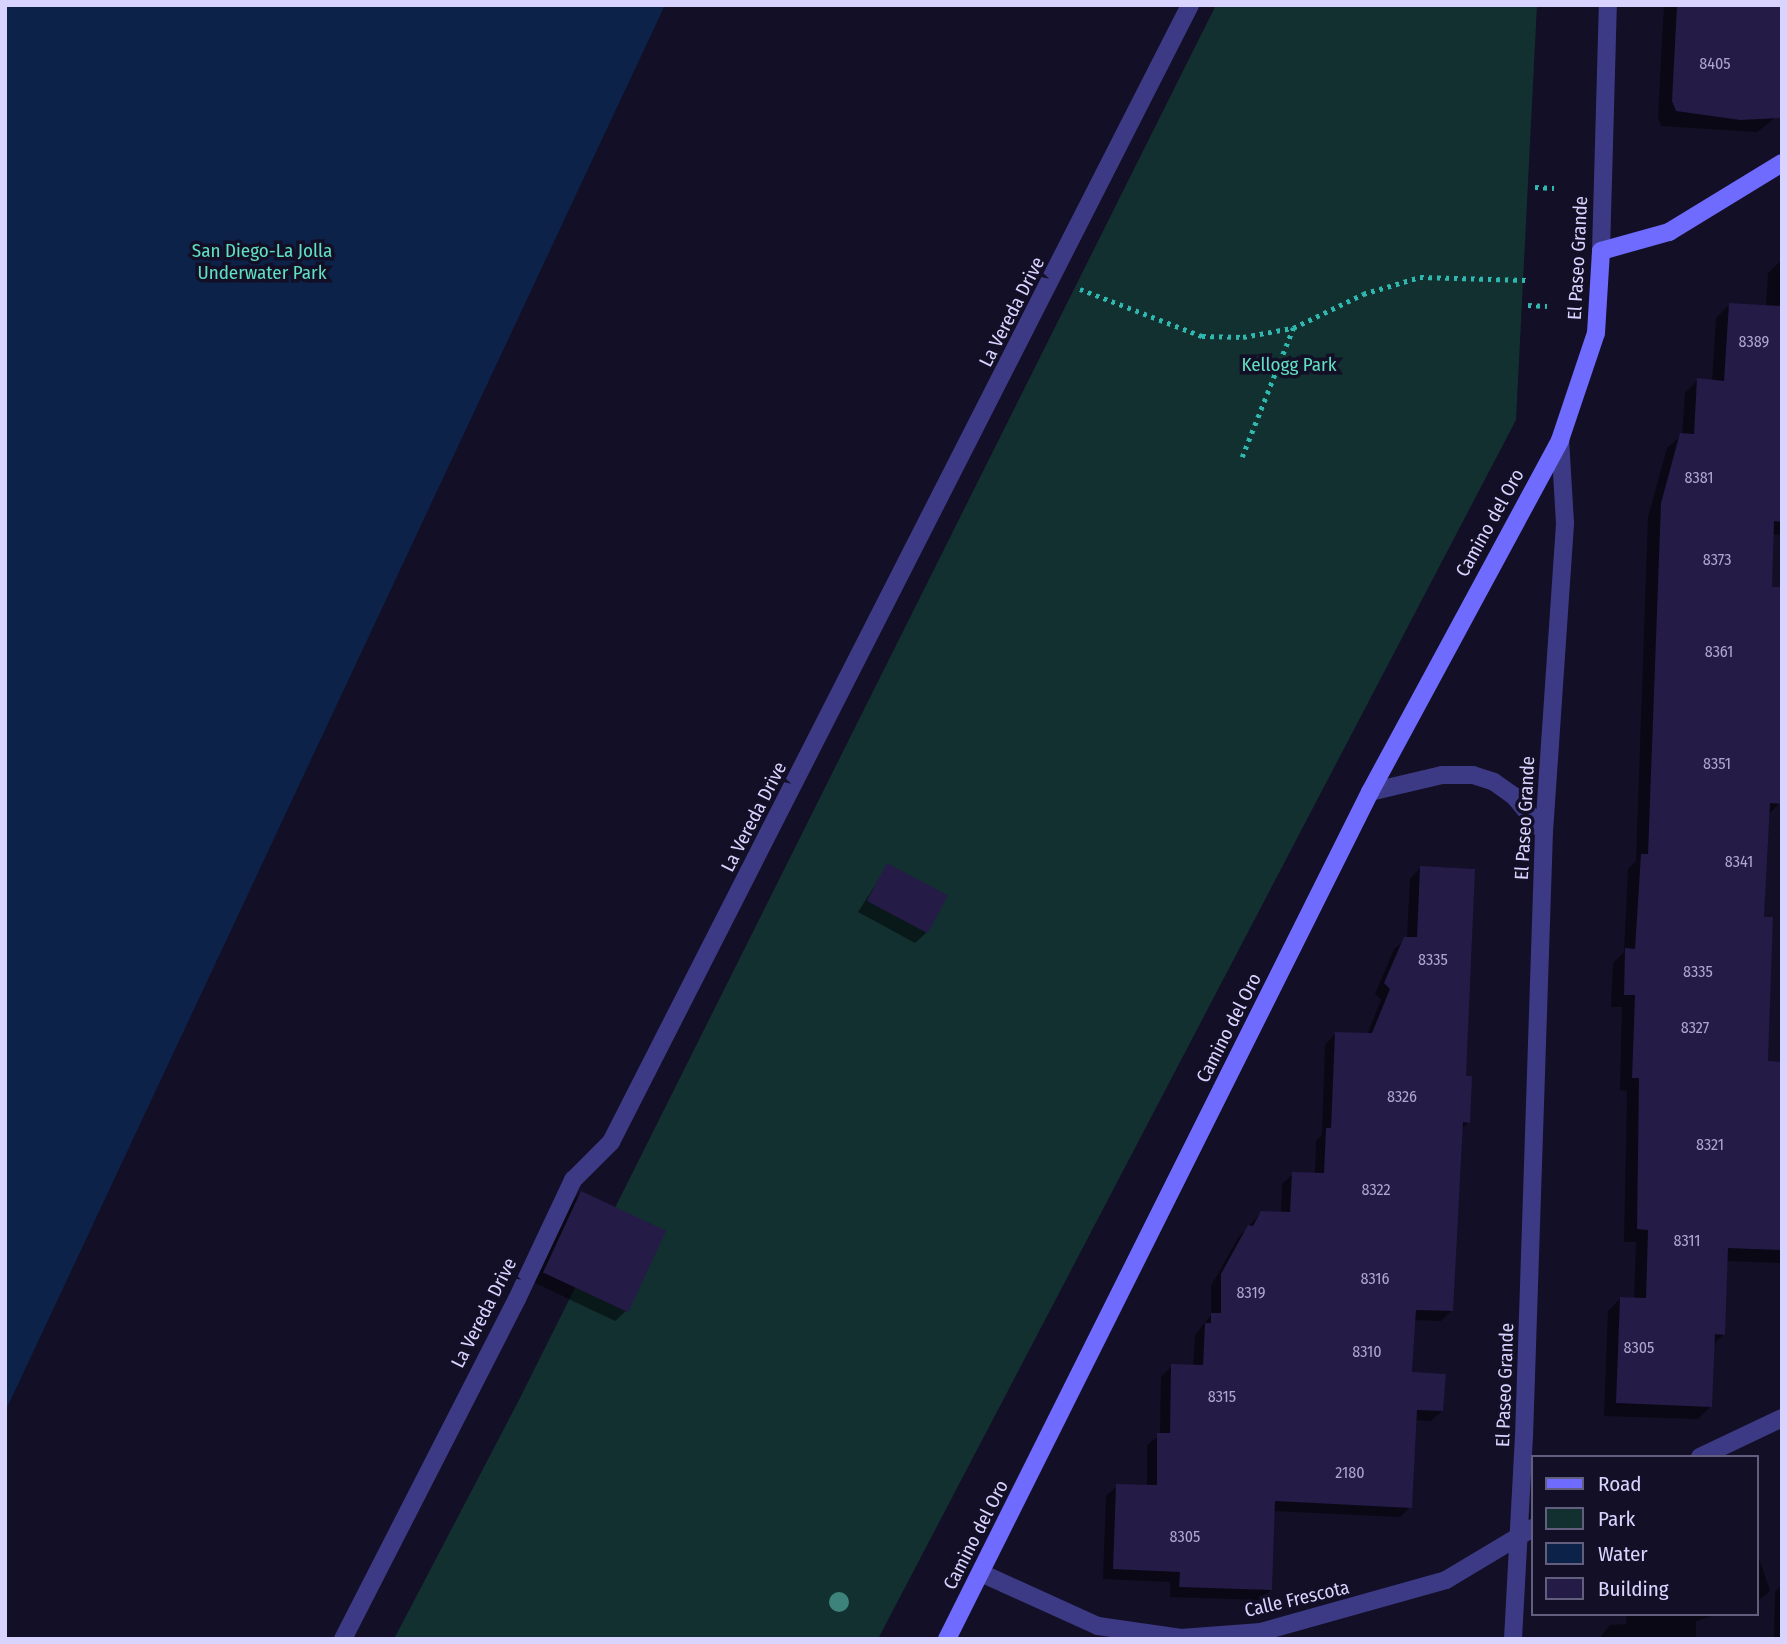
<!DOCTYPE html>
<html>
<head>
<meta charset="utf-8">
<style>
	body { margin:0 }
	#map { position:relative; width:1787px; height:1644px; overflow:hidden; background:#130f26; font-family:"Fira Sans Condensed",sans-serif }
	div>[style] { position:absolute }
	[style*='--x'] { left:calc(var(--x)*1px); top:calc(var(--y)*1px); width:calc(var(--w)*1px); rotate:calc(var(--a)*1deg) }
	.green>* { inset:0; background:#12302f }
	.water>* { inset:0; background:#0c2248 }
	.shadow>* { inset:0; background:#0007 }
	.building>* { inset:0; background:#241b47; transform-origin:0 0 }
	.path>* { height:4.5px; margin-top:-2.25px; transform-origin:0; background:repeating-linear-gradient(90deg,#2fb8b0 0 3.5px,transparent 0 8.5px) }
	.street>* { height:18px; margin:-9px; padding:0 9px; transform-origin:9px; border-radius:9px; background:#3d3a85 }
	.secondary>* { height:18px; margin:-9px; padding:0 9px; transform-origin:9px; border-radius:9px; background:#6f6bff }
	.trees>* { width:20px; height:20px; margin:-10px; border-radius:50%; background:#3d827b }
	span { translate:-50% -50%; white-space:nowrap; text-align:center; line-height:1.15; -webkit-text-stroke:7px #130f26; paint-order:stroke }
	.number-label { font-size:16px; color:#aca6d1 }
	.number-label span { -webkit-text-stroke-width:0 }
	.park-label { font-size:19px; color:#5fe0c0 }
	.street-label { font-size:19px; color:#d9d4ff }
	.frame { position:absolute; inset:0; border:7px solid #d9d4ff; pointer-events:none }
	.legend { position:absolute; left:1531px; top:1455px; width:228px; height:161px; box-sizing:border-box; background:#130f26; border:2px solid #625e7d; margin:0; padding:9px 12px; list-style:none; font-size:21px; color:#d9d4ff }
	.legend li { display:flex; align-items:center; gap:14px; height:35px }
	.legend b { width:35px; border:2px solid #625e7d }
</style>
</head>
<body>
<div id="map">
	<div class="green">
		<i style="clip-path:polygon(1216px 5px,1537px 5px,1516px 420px,878px 1639px,394px 1639px,519px 1400px)"></i>
	</div>
	<div class="water">
		<i style="clip-path:polygon(5px 5px,665px 5px,5px 1412px)"></i>
	</div>
	<div class="shadow">
		<i style="clip-path:polygon(1664px 5px,1782px 5px,1782px 113px,1757px 132px,1661px 126px,1658px 117px)"></i>
		<i style="clip-path:polygon(1782px 260px,1782px 535px,1772px 534px,1770px 588px,1780px 803px,1768px 815px,1763px 919px,1766px 1063px,1782px 1064px,1782px 1263px,1726px 1261px,1724px 1334px,1713px 1345px,1711px 1406px,1698px 1419px,1604px 1416px,1608px 1311px,1621px 1298px,1634px 1299px,1636px 1242px,1624px 1242px,1627px 1091px,1620px 1090px,1622px 1007px,1611px 1007px,1613px 963px,1624px 952px,1628px 869px,1636px 861px,1648px 517px,1667px 448px,1682px 435px,1685px 393px,1698px 380px,1712px 381px,1716px 318px,1729px 305px,1766px 307px,1768px 273px)"></i>
		<i style="clip-path:polygon(888px 865px,926px 933px,915px 943px,858px 912px)"></i>
		<i style="clip-path:polygon(1420px 868px,1464px 1078px,1469px 1122px,1461px 1129px,1452px 1310px,1441px 1321px,1414px 1320px,1410px 1373px,1442px 1411px,1431px 1421px,1414px 1420px,1410px 1507px,1400px 1517px,1273px 1511px,1271px 1590px,1260px 1600px,1170px 1597px,1170px 1582px,1103px 1579px,1106px 1496px,1117px 1486px,1147px 1487px,1147px 1445px,1160px 1435px,1161px 1377px,1172px 1366px,1193px 1366px,1195px 1335px,1211px 1315px,1211px 1286px,1238px 1238px,1261px 1213px,1281px 1213px,1282px 1184px,1293px 1174px,1315px 1175px,1316px 1141px,1322px 1135px,1325px 1045px,1335px 1034px,1367px 1035px,1381px 1000px,1375px 994px,1394px 949px,1407px 938px,1410px 879px)"></i>
		<i style="clip-path:polygon(581px 1193px,626px 1311px,615px 1321px,533px 1282px,570px 1203px)"></i>
		<i style="clip-path:polygon(1757px 1552px,1770px 1591px,1757px 1602px)"></i>
		<i style="clip-path:polygon(1782px 1584px,1782px 1639px,1774px 1639px,1775px 1592px)"></i>
		<i style="clip-path:polygon(1626px 1614px,1719px 1614px,1696px 1621px,1696px 1639px,1599px 1639px,1610px 1625px,1626px 1624px)"></i>
	</div>
	<div class="building">
		<i style="clip-path:polygon(1677px 5px,1782px 5px,1782px 118px,1740px 120px,1676px 111px,1672px 101px)"></i>
		<i style="clip-path:polygon(1729px 303px,1782px 306px,1782px 522px,1774px 521px,1772px 587px,1782px 587px,1782px 804px,1770px 803px,1764px 917px,1773px 917px,1768px 1061px,1782px 1062px,1780px 1250px,1728px 1248px,1725px 1335px,1715px 1334px,1712px 1407px,1616px 1403px,1620px 1297px,1646px 1298px,1648px 1230px,1637px 1229px,1639px 1078px,1632px 1078px,1635px 995px,1624px 995px,1625px 948px,1635px 949px,1641px 854px,1648px 854px,1661px 503px,1680px 433px,1694px 434px,1697px 378px,1724px 381px)"></i>
		<i style="left:887px;top:863px;width:69px;height:43px;rotate:28deg"></i>
		<i style="clip-path:polygon(1420px 866px,1475px 869px,1466px 1076px,1472px 1076px,1470px 1123px,1463px 1122px,1453px 1311px,1416px 1310px,1412px 1372px,1446px 1374px,1443px 1411px,1417px 1410px,1412px 1508px,1275px 1501px,1272px 1590px,1179px 1587px,1180px 1572px,1113px 1569px,1116px 1484px,1157px 1485px,1157px 1433px,1170px 1433px,1171px 1364px,1203px 1365px,1205px 1323px,1211px 1323px,1211px 1313px,1221px 1313px,1221px 1274px,1248px 1225px,1253px 1226px,1261px 1211px,1290px 1212px,1292px 1172px,1324px 1173px,1326px 1128px,1331px 1128px,1335px 1032px,1372px 1033px,1390px 989px,1384px 983px,1404px 937px,1417px 937px)"></i>
		<i style="left:581px;top:1191px;width:94px;height:90px;rotate:25deg"></i>
	</div>
	<div class="path">
		<i style="--x:1535;--y:187;--w:19;--a:3"></i>
		<i style="--x:1080;--y:289;--w:131;--a:21.1"></i>
		<i style="--x:1202;--y:336;--w:41;--a:1.4"></i>
		<i style="--x:1243;--y:337;--w:50;--a:-10.4"></i>
		<i style="--x:1528;--y:305;--w:19;--a:3"></i>
		<i style="--x:1242;--y:457;--w:139;--a:-68.4"></i>
		<i style="--x:1293;--y:328;--w:78;--a:-25.9"></i>
		<i style="--x:1363;--y:294;--w:59;--a:-16.6"></i>
		<i style="--x:1420;--y:277;--w:110;--a:1.6"></i>
	</div>
	<div class="street">
		<i style="--x:1601;--y:251;--w:246;--a:-88.4"></i>
		<i style="--x:1370;--y:792;--w:74;--a:-13.3"></i>
		<i style="--x:1442;--y:775;--w:31;--a:0"></i>
		<i style="--x:1473;--y:775;--w:22;--a:18"></i>
		<i style="--x:1494;--y:782;--w:24;--a:35"></i>
		<i style="--x:1514;--y:796;--w:47;--a:50.2"></i>
		<i style="--x:1700;--y:1457;--w:91;--a:-25.4"></i>
		<i style="--x:981;--y:1573;--w:128;--a:24.4"></i>
		<i style="--x:1098;--y:1626;--w:84;--a:8.2"></i>
		<i style="--x:1181;--y:1638;--w:80;--a:-4.3"></i>
		<i style="--x:1261;--y:1632;--w:192;--a:-15.7"></i>
		<i style="--x:1446;--y:1580;--w:101;--a:-30.9"></i>
		<i style="--x:343;--y:1639;--w:382;--a:-62.9"></i>
		<i style="--x:517;--y:1299;--w:132;--a:-64.8"></i>
		<i style="--x:573;--y:1180;--w:54;--a:-45"></i>
		<i style="--x:611;--y:1142;--w:1276;--a:-63.01"></i>
		<i style="--x:1513;--y:1639;--w:202;--a:-86.9"></i>
		<i style="--x:1524;--y:1437;--w:605;--a:-88.11"></i>
		<i style="--x:1544;--y:832;--w:310;--a:-86.1"></i>
		<i style="--x:1565;--y:523;--w:83;--a:-93.4"></i>
	</div>
	<div class="secondary">
		<i style="--x:947;--y:1639;--w:947;--a:-63.46"></i>
		<i style="--x:1370;--y:792;--w:400;--a:-61.6"></i>
		<i style="--x:1560;--y:440;--w:113;--a:-71.4"></i>
		<i style="--x:1596;--y:333;--w:82;--a:-86.5"></i>
		<i style="--x:1601;--y:251;--w:71;--a:-15.6"></i>
		<i style="--x:1669;--y:232;--w:132;--a:-31.4"></i>
	</div>
	<div class="trees">
		<i style="left:839px;top:1602px"></i>
	</div>
	<div class="number-label">
		<span style="left:1715px;top:64px">8405</span>
		<span style="left:1754px;top:342px">8389</span>
		<span style="left:1699px;top:478px">8381</span>
		<span style="left:1717px;top:560px">8373</span>
		<span style="left:1719px;top:652px">8361</span>
		<span style="left:1717px;top:764px">8351</span>
		<span style="left:1739px;top:862px">8341</span>
		<span style="left:1433px;top:960px">8335</span>
		<span style="left:1698px;top:972px">8335</span>
		<span style="left:1695px;top:1028px">8327</span>
		<span style="left:1402px;top:1097px">8326</span>
		<span style="left:1710px;top:1145px">8321</span>
		<span style="left:1376px;top:1190px">8322</span>
		<span style="left:1687px;top:1241px">8311</span>
		<span style="left:1375px;top:1279px">8316</span>
		<span style="left:1251px;top:1293px">8319</span>
		<span style="left:1639px;top:1348px">8305</span>
		<span style="left:1367px;top:1352px">8310</span>
		<span style="left:1222px;top:1397px">8315</span>
		<span style="left:1350px;top:1473px">2180</span>
		<span style="left:1185px;top:1537px">8305</span>
	</div>
	<div class="park-label">
		<span style="left:262px;top:262px">San Diego-La Jolla<br>Underwater Park</span>
		<span style="left:1289px;top:365px">Kellogg Park</span>
	</div>
	<div class="street-label">
		<span style="left:1578px;top:258px;rotate:-87deg">El Paseo Grande</span>
		<span style="left:1012px;top:312px;rotate:-63deg">La Vereda Drive</span>
		<span style="left:1490px;top:523px;rotate:-61deg">Camino del Oro</span>
		<span style="left:754px;top:817px;rotate:-63deg">La Vereda Drive</span>
		<span style="left:1525px;top:818px;rotate:-87deg">El Paseo Grande</span>
		<span style="left:1229px;top:1028px;rotate:-63deg">Camino del Oro</span>
		<span style="left:484px;top:1313px;rotate:-63deg">La Vereda Drive</span>
		<span style="left:1505px;top:1385px;rotate:-88deg">El Paseo Grande</span>
		<span style="left:976px;top:1535px;rotate:-63deg">Camino del Oro</span>
		<span style="left:1297px;top:1599px;rotate:-13deg">Calle Frescota</span>
	</div>
	<div class="frame"></div>
	<ul class="legend">
	<li><b style="height:9px;background:#6f6bff"></b>Road</li>
	<li><b style="height:19px;background:#12302f"></b>Park</li>
	<li><b style="height:19px;background:#0c2248"></b>Water</li>
	<li><b style="height:19px;background:#241b47"></b>Building</li>
	</ul>
</div>
</body>
</html>
